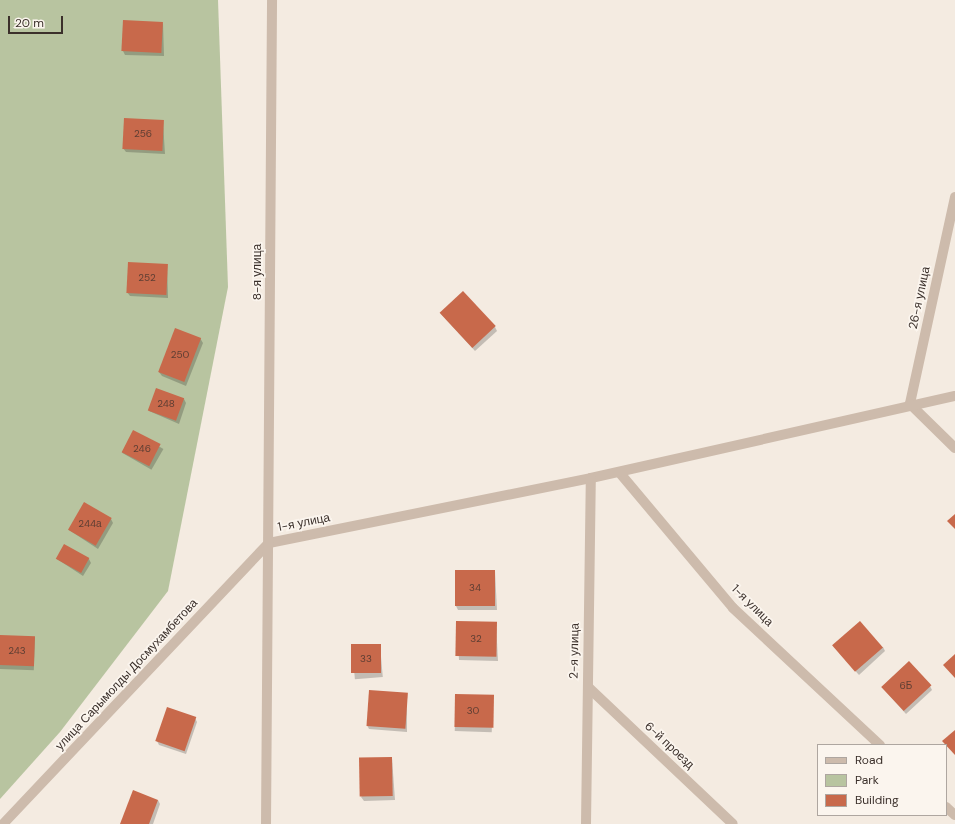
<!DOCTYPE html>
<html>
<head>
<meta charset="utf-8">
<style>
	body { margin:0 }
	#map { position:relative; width:955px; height:824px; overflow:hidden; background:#f4ebe1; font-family:"DM Sans",sans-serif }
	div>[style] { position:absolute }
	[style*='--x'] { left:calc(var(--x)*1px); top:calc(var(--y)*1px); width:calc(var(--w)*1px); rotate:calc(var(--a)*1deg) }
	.green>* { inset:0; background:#b8c4a0 }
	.shadow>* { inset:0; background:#0003; transform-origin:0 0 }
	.building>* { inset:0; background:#c8694b; transform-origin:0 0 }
	.street>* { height:10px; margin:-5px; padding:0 5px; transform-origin:5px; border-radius:5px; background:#cdbbac }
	span { translate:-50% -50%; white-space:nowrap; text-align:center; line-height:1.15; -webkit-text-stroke:3.5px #fbf5ee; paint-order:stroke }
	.number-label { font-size:10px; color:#5e3e33 }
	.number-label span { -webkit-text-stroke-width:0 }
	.street-label { font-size:12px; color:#3b302b }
	.legend { position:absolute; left:817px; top:744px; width:130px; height:72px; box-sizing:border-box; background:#fbf5ee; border:1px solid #aea6a0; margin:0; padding:5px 7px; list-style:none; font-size:12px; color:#3b302b }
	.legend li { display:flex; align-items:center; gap:8px; height:20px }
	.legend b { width:20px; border:1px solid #aea6a0 }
	.scale { position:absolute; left:8px; top:16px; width:55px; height:18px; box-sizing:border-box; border:2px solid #3b302b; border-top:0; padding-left:5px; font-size:12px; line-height:14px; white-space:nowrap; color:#3b302b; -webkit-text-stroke:3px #fbf5ee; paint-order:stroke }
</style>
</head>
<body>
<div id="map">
	<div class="green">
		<i style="clip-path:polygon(0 0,218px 0,228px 287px,168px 591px,60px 732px,0 799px)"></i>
	</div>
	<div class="shadow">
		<i style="clip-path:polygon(163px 23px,164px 56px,125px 55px,123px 51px)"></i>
		<i style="clip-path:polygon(163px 121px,165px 154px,126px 152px,123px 148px)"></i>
		<i style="clip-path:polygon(167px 265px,168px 298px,130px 296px,127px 292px)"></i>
		<i style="clip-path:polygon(441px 314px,495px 327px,497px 331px,475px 351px)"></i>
		<i style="clip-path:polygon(200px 338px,203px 343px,186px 386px,162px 376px,159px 372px)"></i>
		<i style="clip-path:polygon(184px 399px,186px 403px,179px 424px,149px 411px)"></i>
		<i style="left:134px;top:432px;width:34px;height:24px;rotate:30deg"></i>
		<i style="clip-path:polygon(111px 519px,113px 523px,98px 549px,69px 530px)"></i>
		<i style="clip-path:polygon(57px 559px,89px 559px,91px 563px,83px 576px)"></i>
		<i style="clip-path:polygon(495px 571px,497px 610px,458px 610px,456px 606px)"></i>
		<i style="clip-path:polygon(457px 622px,496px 623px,498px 661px,459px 660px)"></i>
		<i style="left:0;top:636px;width:35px;height:33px;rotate:2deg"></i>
		<i style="left:380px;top:645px;width:32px;height:28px;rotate:85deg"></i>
		<i style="clip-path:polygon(834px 647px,883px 647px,885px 651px,859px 675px)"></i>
		<i style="clip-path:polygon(930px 686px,932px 690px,906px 714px,882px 687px)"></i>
		<i style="clip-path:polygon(407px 694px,407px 732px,369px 729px,367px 725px)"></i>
		<i style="left:456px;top:695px;width:37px;height:36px;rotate:2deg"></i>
		<i style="clip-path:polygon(195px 718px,197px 722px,186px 754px,159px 745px,157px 741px)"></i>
		<i style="clip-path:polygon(392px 758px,395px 800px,364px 801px,361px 797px)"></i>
		<i style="clip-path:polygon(158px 800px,160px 804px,153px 824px,121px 824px)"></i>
	</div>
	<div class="building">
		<i style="left:123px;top:20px;width:40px;height:31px;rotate:3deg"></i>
		<i style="left:124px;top:118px;width:40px;height:31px;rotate:3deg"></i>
		<i style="left:128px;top:262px;width:40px;height:31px;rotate:3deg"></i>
		<i style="left:463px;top:291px;width:48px;height:32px;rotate:47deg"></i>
		<i style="left:175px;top:328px;width:28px;height:47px;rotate:21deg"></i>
		<i style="left:156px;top:388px;width:30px;height:24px;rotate:20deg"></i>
		<i style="left:133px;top:430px;width:31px;height:25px;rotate:27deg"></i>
		<i style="left:84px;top:502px;width:32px;height:32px;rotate:30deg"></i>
		<i style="clip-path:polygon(955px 514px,955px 529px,947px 521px)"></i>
		<i style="left:64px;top:544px;width:29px;height:17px;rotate:29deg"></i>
		<i style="left:455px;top:570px;width:40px;height:36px"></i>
		<i style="left:456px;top:621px;width:41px;height:35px;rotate:1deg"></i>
		<i style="left:860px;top:621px;width:35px;height:37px;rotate:49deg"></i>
		<i style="left:0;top:635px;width:35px;height:30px;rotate:2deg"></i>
		<i style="left:381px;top:644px;width:29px;height:30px;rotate:90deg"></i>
		<i style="clip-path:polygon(955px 654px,955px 678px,943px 665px)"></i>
		<i style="left:909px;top:661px;width:33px;height:38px;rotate:47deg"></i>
		<i style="left:369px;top:690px;width:39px;height:36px;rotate:4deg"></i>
		<i style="left:455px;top:694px;width:39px;height:33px;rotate:1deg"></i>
		<i style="left:167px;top:707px;width:31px;height:36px;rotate:19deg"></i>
		<i style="clip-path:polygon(955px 730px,955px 755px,942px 741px)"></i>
		<i style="left:392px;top:757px;width:39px;height:33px;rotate:89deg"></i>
		<i style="clip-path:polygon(133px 790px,158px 800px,149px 824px,120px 824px)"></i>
	</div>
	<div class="street">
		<i style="--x:955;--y:197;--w:212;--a:102.3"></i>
		<i style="--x:910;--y:404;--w:63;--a:44.4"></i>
		<i style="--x:619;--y:472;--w:177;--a:50"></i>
		<i style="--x:733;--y:608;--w:201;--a:43"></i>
		<i style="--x:269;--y:543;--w:328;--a:-11.4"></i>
		<i style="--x:591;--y:478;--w:373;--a:-12.7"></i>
		<i style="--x:588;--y:687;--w:199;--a:43.4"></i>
		<i style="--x:946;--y:807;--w:12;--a:42"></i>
		<i style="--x:3;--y:824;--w:387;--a:-46.6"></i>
		<i style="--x:266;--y:824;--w:824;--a:-89.58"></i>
		<i style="--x:586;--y:824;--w:346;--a:-89.2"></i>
	</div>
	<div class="number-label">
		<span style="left:143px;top:134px">256</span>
		<span style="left:147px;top:278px">252</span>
		<span style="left:180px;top:355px">250</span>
		<span style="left:166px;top:404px">248</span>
		<span style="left:142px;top:449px">246</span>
		<span style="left:90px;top:524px">244а</span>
		<span style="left:475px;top:588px">34</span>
		<span style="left:476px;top:639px">32</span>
		<span style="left:17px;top:651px">243</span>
		<span style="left:366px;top:659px">33</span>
		<span style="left:906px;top:686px">6Б</span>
		<span style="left:473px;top:711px">30</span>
	</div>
	<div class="street-label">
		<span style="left:258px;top:272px;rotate:-90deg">8-я улица</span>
		<span style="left:920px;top:298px;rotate:-78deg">26-я улица</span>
		<span style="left:304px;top:523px;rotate:-11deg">1-я улица</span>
		<span style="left:752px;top:606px;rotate:45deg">1-я улица</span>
		<span style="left:575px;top:651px;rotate:-89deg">2-я улица</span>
		<span style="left:127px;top:675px;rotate:-47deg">улица Сарымолды Досмухамбетова</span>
		<span style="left:669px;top:746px;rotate:43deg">6-й проезд</span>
	</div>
	<ul class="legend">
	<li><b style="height:5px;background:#cdbbac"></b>Road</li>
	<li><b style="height:11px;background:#b8c4a0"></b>Park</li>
	<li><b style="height:11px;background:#c8694b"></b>Building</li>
	</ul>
	<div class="scale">20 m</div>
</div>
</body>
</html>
